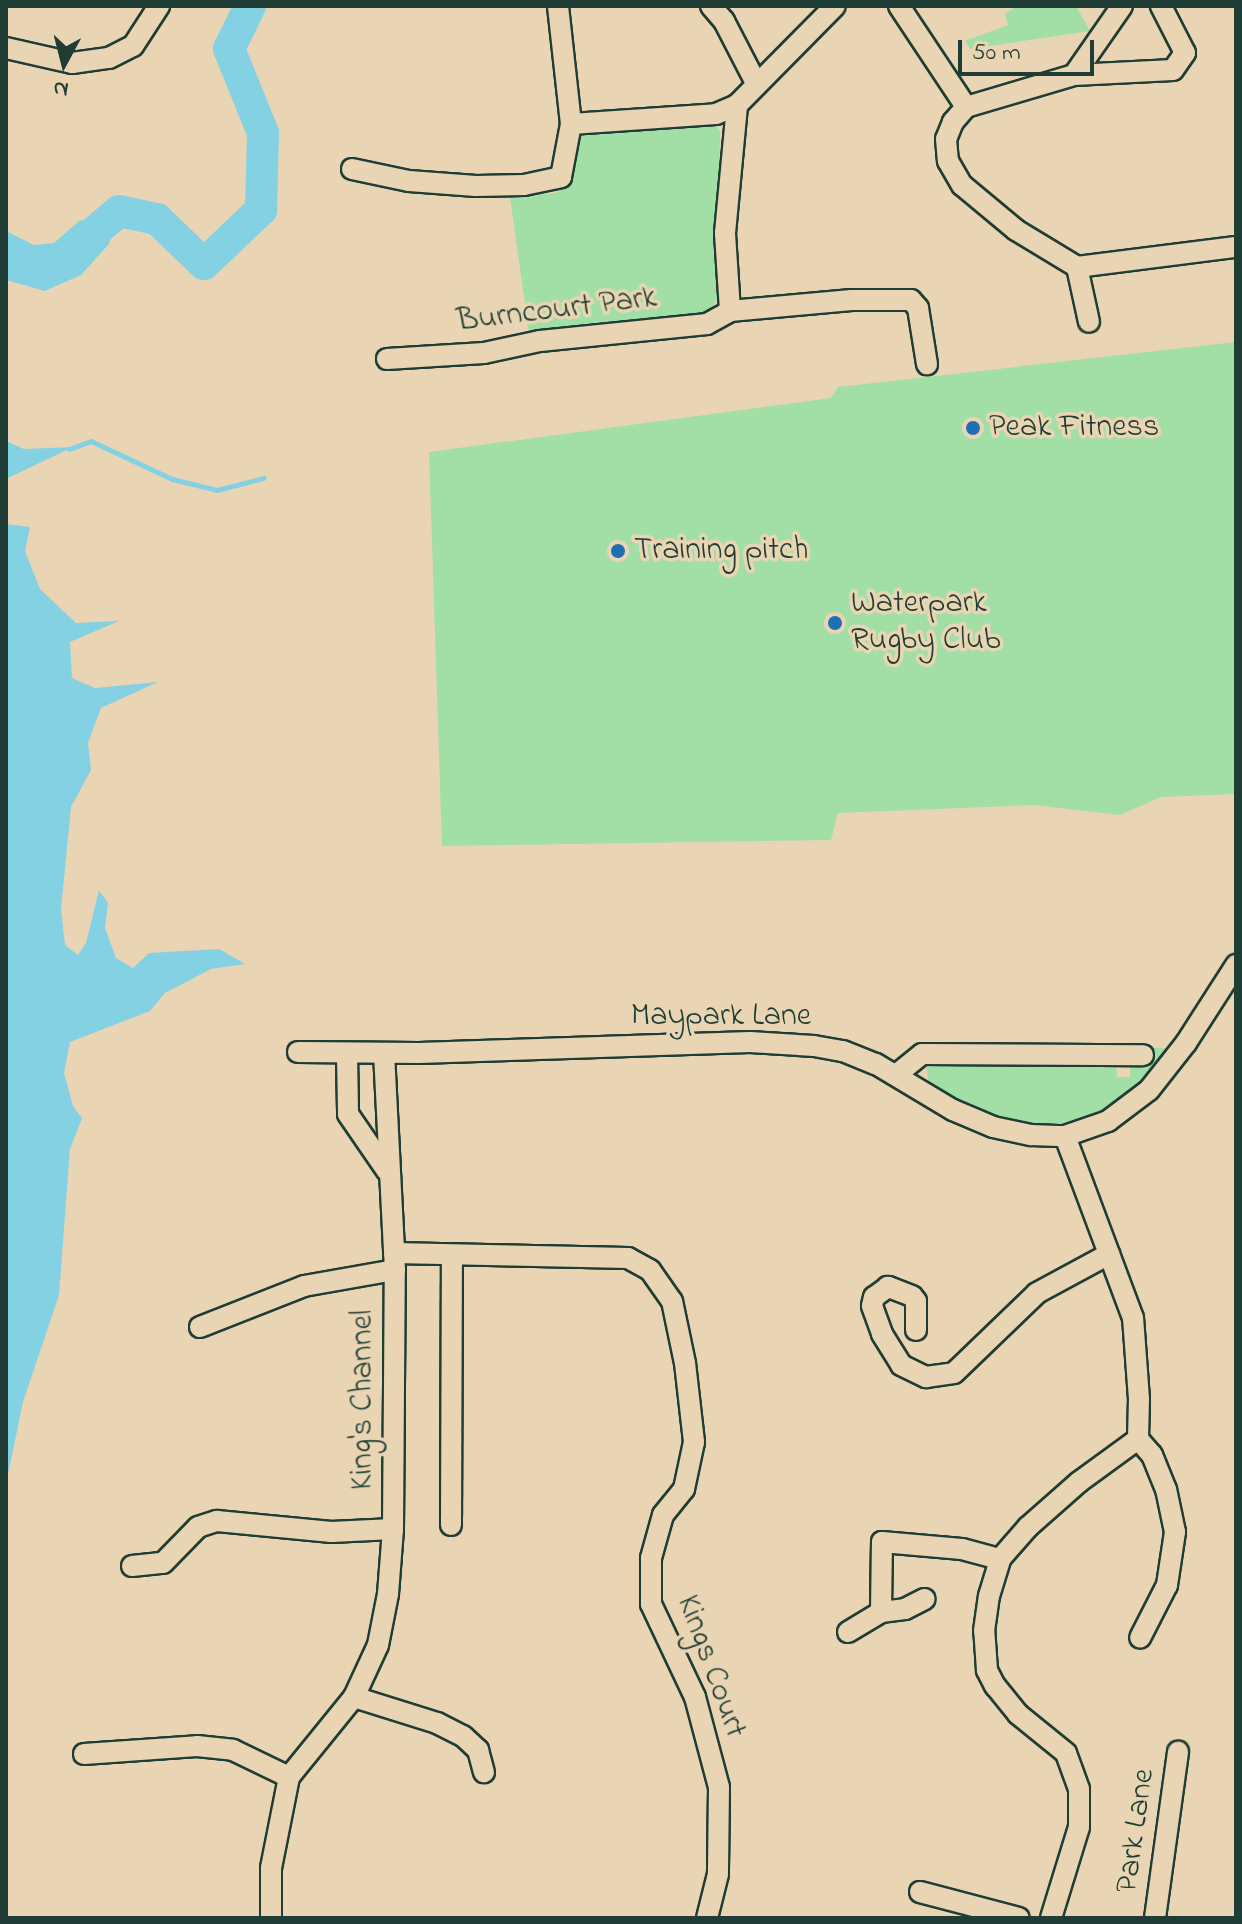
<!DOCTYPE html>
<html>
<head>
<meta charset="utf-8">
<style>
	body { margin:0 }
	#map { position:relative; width:1242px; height:1924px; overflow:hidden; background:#e9d5b3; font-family:"Indie Flower",sans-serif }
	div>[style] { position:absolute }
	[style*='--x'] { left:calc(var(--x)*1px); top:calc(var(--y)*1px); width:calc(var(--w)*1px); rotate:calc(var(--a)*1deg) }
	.green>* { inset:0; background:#a1dfa7 }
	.water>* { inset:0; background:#85d1e4 }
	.stream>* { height:5px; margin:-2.5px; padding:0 2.5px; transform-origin:2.5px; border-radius:2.5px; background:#85d1e4 }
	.river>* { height:32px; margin:-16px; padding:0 16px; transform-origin:16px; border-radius:16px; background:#85d1e4 }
	.roads { filter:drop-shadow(2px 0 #1f3d34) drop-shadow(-2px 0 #1f3d34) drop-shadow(0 2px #1f3d34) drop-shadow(0 -2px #1f3d34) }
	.minor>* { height:20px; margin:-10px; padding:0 10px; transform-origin:10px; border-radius:10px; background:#e9d5b3 }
	.dots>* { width:22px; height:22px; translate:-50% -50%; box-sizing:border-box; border:4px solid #e9d5b3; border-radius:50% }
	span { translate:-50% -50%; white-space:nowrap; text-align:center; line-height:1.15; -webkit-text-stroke:7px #e9d5b3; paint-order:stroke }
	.street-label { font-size:32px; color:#1f3d34 }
	.poi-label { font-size:32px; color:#1f3d34 }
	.left { translate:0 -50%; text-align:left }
	.frame { position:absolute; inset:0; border:8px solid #1f3d34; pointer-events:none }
	.north { position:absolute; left:24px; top:24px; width:80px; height:80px; -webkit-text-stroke:6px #e9d5b3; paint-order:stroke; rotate:187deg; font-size:22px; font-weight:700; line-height:32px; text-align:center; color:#1f3d34 }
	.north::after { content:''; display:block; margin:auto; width:28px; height:36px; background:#1f3d34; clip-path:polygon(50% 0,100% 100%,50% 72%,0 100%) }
	.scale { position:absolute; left:958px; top:40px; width:136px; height:36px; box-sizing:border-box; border:4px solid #1f3d34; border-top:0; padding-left:10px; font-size:24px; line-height:28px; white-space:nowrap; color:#1f3d34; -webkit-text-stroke:6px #e9d5b3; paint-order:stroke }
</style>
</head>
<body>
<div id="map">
	<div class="green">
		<i style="clip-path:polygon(1017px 6px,1076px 6px,1090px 31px,970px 49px,965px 41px,1008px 25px,1005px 14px)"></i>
		<i style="clip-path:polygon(715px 124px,720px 132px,717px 299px,709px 311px,692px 317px,529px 333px,510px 197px,556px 193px,570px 184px,580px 136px)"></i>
		<i style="clip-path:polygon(1236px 342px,1236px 794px,1161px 797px,1120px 815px,1034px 805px,838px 813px,831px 840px,442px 846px,429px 452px,831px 398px,838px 387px)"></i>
		<i style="clip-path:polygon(1146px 1048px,1170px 1048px,1125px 1098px,1077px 1123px,1049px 1127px,1022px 1124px,975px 1110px,928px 1080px,926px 1063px,1116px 1063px,1117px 1077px,1130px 1077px,1130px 1063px)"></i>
	</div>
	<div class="water">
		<i style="clip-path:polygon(119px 211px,109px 244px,81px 275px,45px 291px,6px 280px,6px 231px,34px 245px,54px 243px,79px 221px)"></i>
		<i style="clip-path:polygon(6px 441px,24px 449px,73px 447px,6px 479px)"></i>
		<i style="clip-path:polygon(6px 524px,30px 527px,25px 551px,40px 589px,76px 623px,119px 621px,70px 642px,72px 678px,95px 688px,158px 682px,101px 708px,88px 743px,91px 770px,71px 807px,61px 909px,65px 945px,78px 955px,86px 943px,99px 890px,108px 903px,105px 928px,116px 958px,133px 968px,149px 953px,219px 949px,245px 964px,211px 969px,165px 993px,150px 1011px,70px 1042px,64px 1073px,73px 1106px,82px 1118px,70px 1149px,59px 1295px,23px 1402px,6px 1484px)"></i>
	</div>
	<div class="stream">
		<i style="--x:69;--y:449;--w:23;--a:-20"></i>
		<i style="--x:91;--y:441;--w:89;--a:25.1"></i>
		<i style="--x:172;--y:479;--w:46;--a:13.7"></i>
		<i style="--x:217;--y:490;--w:48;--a:-14.6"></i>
	</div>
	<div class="river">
		<i style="--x:86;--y:239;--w:43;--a:-40.3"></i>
		<i style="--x:119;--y:211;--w:39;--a:12"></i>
		<i style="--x:157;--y:219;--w:65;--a:43.8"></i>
		<i style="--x:204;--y:264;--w:79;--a:-43.5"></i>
		<i style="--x:261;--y:210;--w:77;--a:-88.5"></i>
		<i style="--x:263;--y:133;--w:91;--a:-112"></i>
		<i style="--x:229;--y:49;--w:48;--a:-64"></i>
	</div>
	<div class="roads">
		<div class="minor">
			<i style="--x:711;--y:6;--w:20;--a:49"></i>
			<i style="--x:724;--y:21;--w:70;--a:62.7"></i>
			<i style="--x:899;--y:6;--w:121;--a:56.4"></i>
			<i style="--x:6;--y:48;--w:68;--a:12.8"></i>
			<i style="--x:72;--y:63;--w:37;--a:-8"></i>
			<i style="--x:109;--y:58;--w:27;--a:-27"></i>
			<i style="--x:133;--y:46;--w:48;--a:-57"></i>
			<i style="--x:1074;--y:75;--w:84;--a:-55.2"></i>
			<i style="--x:966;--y:107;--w:20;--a:131"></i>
			<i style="--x:953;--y:122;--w:18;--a:112"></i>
			<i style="--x:946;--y:139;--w:22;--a:85"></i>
			<i style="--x:948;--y:161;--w:28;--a:60"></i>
			<i style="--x:962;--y:185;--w:70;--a:39.8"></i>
			<i style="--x:1016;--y:230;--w:71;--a:31.2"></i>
			<i style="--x:1077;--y:267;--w:160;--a:-7.2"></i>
			<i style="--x:966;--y:107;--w:113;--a:-16.5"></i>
			<i style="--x:1074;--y:75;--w:99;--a:-2.9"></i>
			<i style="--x:1173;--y:70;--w:21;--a:-55"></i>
			<i style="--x:1185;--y:53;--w:53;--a:-117.1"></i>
			<i style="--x:571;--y:124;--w:145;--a:-3.9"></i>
			<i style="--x:716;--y:114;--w:23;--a:-23"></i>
			<i style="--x:352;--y:169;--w:58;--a:11.9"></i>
			<i style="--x:409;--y:181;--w:67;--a:4.3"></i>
			<i style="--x:476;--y:186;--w:48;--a:-1.2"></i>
			<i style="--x:524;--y:185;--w:38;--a:-12"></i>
			<i style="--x:561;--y:177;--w:54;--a:-79.3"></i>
			<i style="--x:571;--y:124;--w:119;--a:-96.3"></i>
			<i style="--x:1077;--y:267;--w:56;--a:77.7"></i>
			<i style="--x:730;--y:311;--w:78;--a:-93.7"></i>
			<i style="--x:725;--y:233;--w:129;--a:-84.6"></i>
			<i style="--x:737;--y:105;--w:139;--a:-45.3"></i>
			<i style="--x:387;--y:359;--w:97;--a:-3.5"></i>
			<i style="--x:484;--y:353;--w:57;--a:-12.1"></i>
			<i style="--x:540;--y:341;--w:168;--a:-5.8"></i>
			<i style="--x:707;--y:324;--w:26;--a:-29"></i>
			<i style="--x:730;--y:311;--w:122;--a:-5.2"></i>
			<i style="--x:852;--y:300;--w:59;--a:0"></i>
			<i style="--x:911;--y:300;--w:11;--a:49"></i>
			<i style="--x:918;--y:308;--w:57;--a:80.9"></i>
			<i style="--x:298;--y:1052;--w:121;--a:0.5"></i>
			<i style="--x:419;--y:1053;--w:331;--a:-1.9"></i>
			<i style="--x:750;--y:1042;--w:64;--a:3.6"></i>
			<i style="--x:814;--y:1046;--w:29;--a:10"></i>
			<i style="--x:843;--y:1051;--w:35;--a:22"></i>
			<i style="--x:876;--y:1064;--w:90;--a:30.9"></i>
			<i style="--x:953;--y:1110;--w:43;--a:23"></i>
			<i style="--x:993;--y:1127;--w:39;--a:12"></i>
			<i style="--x:1031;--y:1135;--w:34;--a:2"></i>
			<i style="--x:1065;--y:1136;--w:46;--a:-19.2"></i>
			<i style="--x:1108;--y:1121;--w:51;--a:-37.1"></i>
			<i style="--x:1149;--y:1090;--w:60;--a:-51.8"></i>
			<i style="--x:1186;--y:1043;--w:93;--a:-57.3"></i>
			<i style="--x:347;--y:1054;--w:60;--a:89"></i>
			<i style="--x:348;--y:1114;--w:69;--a:55.6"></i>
			<i style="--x:896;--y:1075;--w:33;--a:-39"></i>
			<i style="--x:922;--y:1054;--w:221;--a:0.3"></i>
			<i style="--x:394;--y:1253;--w:234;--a:1.2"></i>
			<i style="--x:628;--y:1258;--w:25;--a:29"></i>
			<i style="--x:650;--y:1270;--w:38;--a:55"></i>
			<i style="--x:672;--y:1301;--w:63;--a:78.2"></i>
			<i style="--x:685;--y:1363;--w:80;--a:83.5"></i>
			<i style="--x:694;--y:1442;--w:48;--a:102"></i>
			<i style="--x:684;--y:1489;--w:33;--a:129"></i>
			<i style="--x:663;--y:1515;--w:45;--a:105.6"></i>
			<i style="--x:651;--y:1558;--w:46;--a:90"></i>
			<i style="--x:651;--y:1604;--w:103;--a:64.7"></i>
			<i style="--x:695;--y:1697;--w:93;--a:75.1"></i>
			<i style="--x:719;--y:1787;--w:87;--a:90.7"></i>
			<i style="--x:718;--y:1874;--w:45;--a:104"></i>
			<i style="--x:200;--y:1327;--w:112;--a:-21.5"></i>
			<i style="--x:304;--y:1286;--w:92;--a:-10"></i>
			<i style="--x:916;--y:1330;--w:29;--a:-90"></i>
			<i style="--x:916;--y:1301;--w:6;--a:-129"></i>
			<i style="--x:912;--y:1296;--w:26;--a:-159"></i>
			<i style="--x:888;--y:1287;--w:17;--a:144"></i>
			<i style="--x:874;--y:1297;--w:9;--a:103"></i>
			<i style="--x:872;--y:1306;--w:30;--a:70"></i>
			<i style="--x:882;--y:1334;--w:36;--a:58"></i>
			<i style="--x:901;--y:1365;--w:28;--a:26"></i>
			<i style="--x:926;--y:1377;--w:28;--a:-8"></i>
			<i style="--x:954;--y:1373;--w:115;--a:-43.9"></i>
			<i style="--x:1037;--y:1293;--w:82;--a:-28.4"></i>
			<i style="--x:1138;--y:1439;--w:21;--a:49"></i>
			<i style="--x:1152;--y:1455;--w:37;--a:68"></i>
			<i style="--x:1166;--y:1489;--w:44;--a:78.2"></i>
			<i style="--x:1175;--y:1532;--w:54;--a:98.6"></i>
			<i style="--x:1167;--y:1585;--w:59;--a:117"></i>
			<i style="--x:451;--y:1525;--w:270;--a:-89.8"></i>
			<i style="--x:132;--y:1566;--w:31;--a:-6"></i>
			<i style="--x:163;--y:1563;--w:50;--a:-45.8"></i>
			<i style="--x:198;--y:1527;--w:20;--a:-18"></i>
			<i style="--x:217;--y:1521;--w:115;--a:5.5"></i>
			<i style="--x:331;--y:1532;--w:62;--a:-2.8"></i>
			<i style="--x:881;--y:1612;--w:24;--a:-7"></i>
			<i style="--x:905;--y:1609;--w:22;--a:-27"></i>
			<i style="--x:848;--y:1632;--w:39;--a:-31"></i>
			<i style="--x:881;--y:1612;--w:70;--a:-89.2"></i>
			<i style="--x:882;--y:1542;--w:80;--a:5"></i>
			<i style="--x:962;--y:1549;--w:39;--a:15"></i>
			<i style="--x:354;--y:1697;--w:87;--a:17.4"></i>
			<i style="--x:437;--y:1723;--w:29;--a:27"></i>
			<i style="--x:463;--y:1736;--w:21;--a:43"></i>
			<i style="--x:478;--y:1750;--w:23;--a:75"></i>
			<i style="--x:84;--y:1754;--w:113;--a:-4"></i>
			<i style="--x:197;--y:1746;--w:36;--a:6"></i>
			<i style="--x:233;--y:1750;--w:62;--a:25.7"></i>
			<i style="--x:920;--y:1892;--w:102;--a:14.7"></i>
			<i style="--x:271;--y:1918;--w:50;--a:-90"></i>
			<i style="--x:271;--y:1868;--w:93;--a:-78.8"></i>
			<i style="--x:289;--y:1777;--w:103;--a:-50.9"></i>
			<i style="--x:354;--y:1697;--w:57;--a:-65.2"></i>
			<i style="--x:378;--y:1645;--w:52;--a:-78.9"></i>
			<i style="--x:388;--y:1594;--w:65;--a:-85.6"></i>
			<i style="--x:393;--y:1529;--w:259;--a:-89.6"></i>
			<i style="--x:395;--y:1270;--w:217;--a:-92.9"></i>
			<i style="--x:1051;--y:1918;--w:95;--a:-72.9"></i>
			<i style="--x:1079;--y:1827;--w:38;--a:-90"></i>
			<i style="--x:1079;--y:1789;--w:38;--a:-110"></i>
			<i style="--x:1066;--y:1753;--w:62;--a:-140.9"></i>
			<i style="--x:1018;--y:1714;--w:36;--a:-129"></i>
			<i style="--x:995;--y:1686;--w:18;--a:-117"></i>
			<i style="--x:987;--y:1670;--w:39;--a:-94"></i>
			<i style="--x:984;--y:1631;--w:35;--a:-82"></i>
			<i style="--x:989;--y:1596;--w:39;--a:-73"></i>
			<i style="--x:1000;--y:1559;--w:43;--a:-48.8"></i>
			<i style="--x:1028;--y:1527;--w:68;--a:-41.4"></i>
			<i style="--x:1079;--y:1482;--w:73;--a:-36.1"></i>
			<i style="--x:1138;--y:1439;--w:40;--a:-88.6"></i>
			<i style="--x:1139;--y:1399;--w:81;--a:-94.2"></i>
			<i style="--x:1133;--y:1318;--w:194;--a:-110.5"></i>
			<i style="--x:1155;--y:1918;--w:168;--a:-82.1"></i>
		</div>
	</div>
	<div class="dots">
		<i style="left:973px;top:428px;background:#1f6fb2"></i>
		<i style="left:618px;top:551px;background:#1f6fb2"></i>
		<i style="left:835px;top:623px;background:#1f6fb2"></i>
	</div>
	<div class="street-label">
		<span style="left:557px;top:311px;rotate:-7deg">Burncourt Park</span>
		<span style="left:721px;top:1017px">Maypark Lane</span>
		<span style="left:364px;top:1400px;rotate:-90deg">King's Channel</span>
		<span style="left:710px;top:1667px;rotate:70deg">Kings Court</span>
		<span style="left:1137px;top:1831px;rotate:-82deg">Park Lane</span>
	</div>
	<div class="poi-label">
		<span class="left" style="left:989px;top:428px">Peak Fitness</span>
		<span class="left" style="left:634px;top:551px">Training pitch</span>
		<span class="left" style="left:851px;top:623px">Waterpark<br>Rugby Club</span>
	</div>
	<div class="frame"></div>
	<div class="north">N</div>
	<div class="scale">50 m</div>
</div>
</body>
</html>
